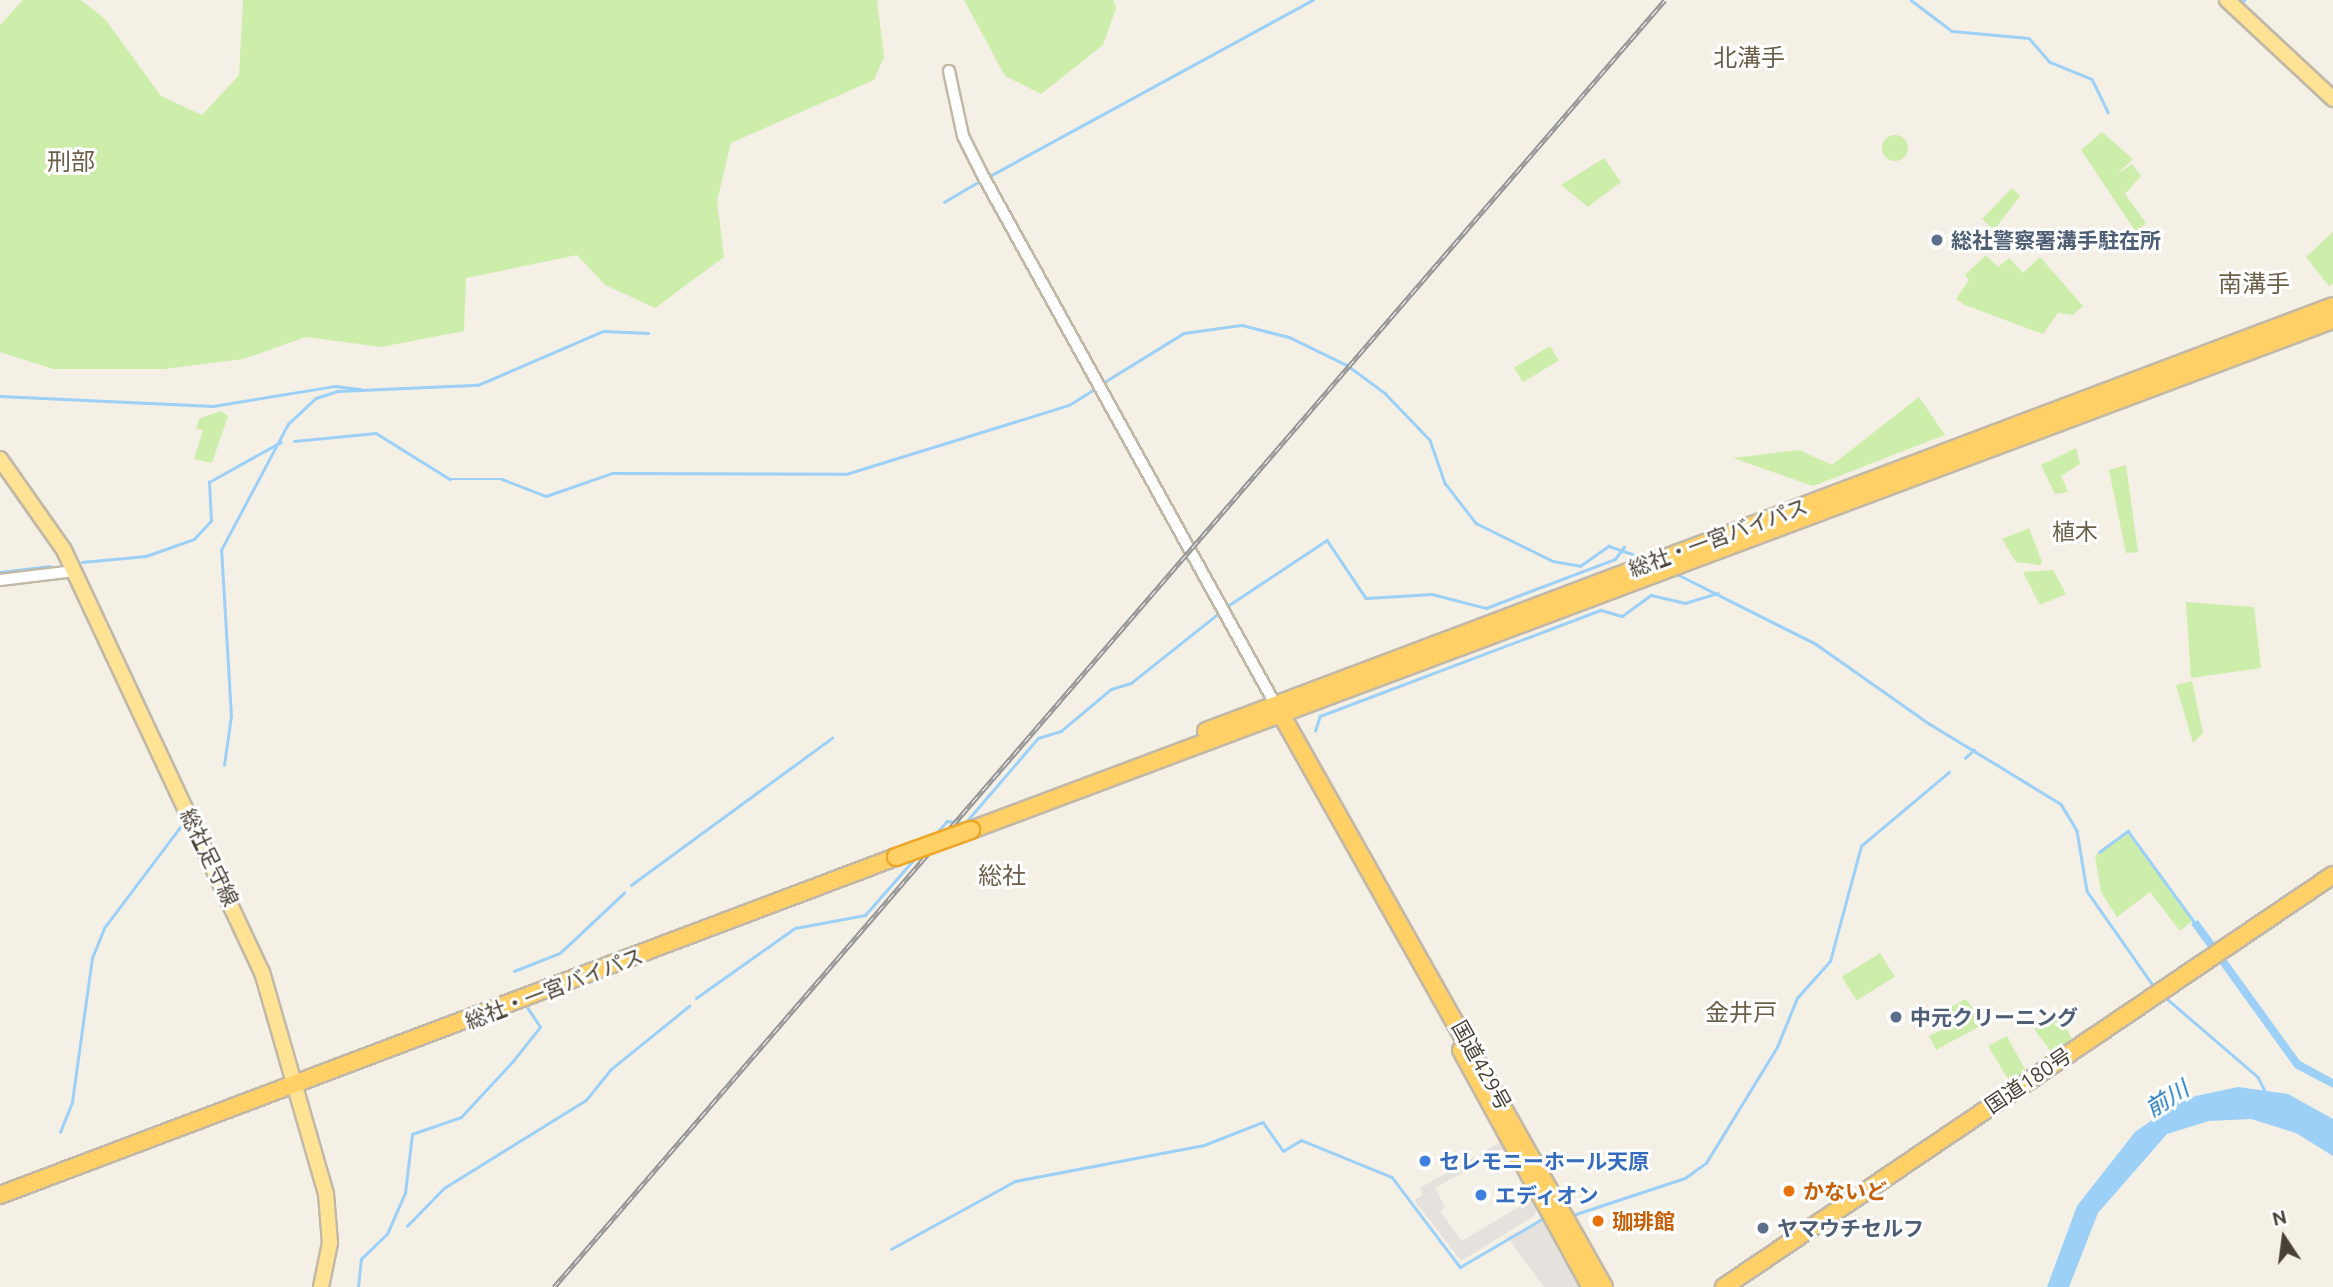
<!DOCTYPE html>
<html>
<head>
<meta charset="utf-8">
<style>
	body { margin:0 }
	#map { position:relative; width:2333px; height:1287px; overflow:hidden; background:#f4f0e5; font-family:Ubuntu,"Noto Sans JP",sans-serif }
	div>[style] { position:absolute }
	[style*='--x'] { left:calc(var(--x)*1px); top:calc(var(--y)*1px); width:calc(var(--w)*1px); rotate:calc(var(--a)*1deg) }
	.green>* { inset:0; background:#cdedaa; transform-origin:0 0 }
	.round { border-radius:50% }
	.parking>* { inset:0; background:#e5e2de }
	.water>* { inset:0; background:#9cd0f7 }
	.stream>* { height:2.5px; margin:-1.25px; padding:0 1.25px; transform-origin:1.25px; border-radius:1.25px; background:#9cd0f7 }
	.roads { filter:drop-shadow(2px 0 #c1b8a7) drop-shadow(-2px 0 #c1b8a7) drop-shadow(0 2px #c1b8a7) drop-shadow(0 -2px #c1b8a7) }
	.minor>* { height:10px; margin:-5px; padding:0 5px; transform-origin:5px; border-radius:5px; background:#fff }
	.major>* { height:14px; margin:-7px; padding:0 7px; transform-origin:7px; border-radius:7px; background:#ffe394 }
	.highway>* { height:16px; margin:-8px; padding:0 8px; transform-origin:8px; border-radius:8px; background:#ffd066 }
	.rail>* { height:5px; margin-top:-2.5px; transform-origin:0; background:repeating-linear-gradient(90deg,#fff 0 8px,#969696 0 16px); box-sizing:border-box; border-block:2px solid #969696 }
	.bridges { filter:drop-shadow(2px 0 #eca828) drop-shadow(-2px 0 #eca828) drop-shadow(0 2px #eca828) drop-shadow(0 -2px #eca828) }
	.highway-bridge>* { height:16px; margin:-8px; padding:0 8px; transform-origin:8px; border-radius:8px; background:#ffd066 }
	.dots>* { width:19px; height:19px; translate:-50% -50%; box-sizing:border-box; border:4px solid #fff; border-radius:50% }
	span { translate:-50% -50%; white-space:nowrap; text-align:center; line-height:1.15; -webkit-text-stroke:6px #fff; paint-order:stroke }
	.service-label { font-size:21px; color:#4e5e75; font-weight:700 }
	.left { translate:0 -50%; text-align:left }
	.street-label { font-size:21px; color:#484034 }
	.shop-label { font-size:21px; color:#366cbe; font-weight:700 }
	.food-label { font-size:21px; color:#c56008; font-weight:700 }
	.neighbourhood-label { font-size:23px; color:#6b5f4a }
	.water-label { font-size:23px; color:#2379be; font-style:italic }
	.quarter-label { font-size:24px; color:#6b5f4a }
	.north { position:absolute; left:2249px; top:1203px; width:70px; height:70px; -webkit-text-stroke:5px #fff; paint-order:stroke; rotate:347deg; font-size:19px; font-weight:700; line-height:28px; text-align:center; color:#484034 }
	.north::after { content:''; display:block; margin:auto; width:24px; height:32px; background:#484034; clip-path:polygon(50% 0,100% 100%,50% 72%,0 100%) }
</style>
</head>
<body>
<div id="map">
	<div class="green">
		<i style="clip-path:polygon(23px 0,81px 0,105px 19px,161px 96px,202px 115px,239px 75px,243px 0,877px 0,884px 57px,874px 80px,731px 143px,717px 201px,724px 257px,655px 308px,605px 285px,577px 255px,466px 278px,464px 331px,381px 347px,306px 337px,243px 359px,164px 369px,53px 369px,0 352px,0 25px)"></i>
		<i style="clip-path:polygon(964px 0,1113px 0,1116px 8px,1103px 45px,1041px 94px,1005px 76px)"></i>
		<i style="clip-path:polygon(2102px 132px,2133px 159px,2116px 175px,2132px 164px,2141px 176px,2125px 194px,2146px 223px,2136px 232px,2081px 150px)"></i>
		<i class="round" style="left:1882px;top:135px;width:26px;height:26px"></i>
		<i style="clip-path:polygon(1604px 158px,1621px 182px,1588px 207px,1561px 185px)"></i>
		<i style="clip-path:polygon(2012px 188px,2020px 196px,1994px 230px,1982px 219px)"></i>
		<i style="clip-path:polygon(2333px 232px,2333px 283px,2329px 286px,2306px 257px)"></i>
		<i style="clip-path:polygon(1986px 255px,1998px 267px,2009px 258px,2023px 273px,2040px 257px,2083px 306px,2073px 315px,2058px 313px,2043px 334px,1965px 305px,1956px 299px,1969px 280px,1965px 275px)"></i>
		<i style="left:1550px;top:346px;width:17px;height:42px;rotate:59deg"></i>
		<i style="clip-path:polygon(1919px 397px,1945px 435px,1813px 486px,1733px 458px,1799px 450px,1832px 465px)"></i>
		<i style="clip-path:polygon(220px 411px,228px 416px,212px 463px,194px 459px,203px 430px,196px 429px,199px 419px)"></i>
		<i style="clip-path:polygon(2076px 448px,2080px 464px,2061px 476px,2068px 492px,2055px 494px,2041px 465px)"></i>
		<i style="clip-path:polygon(2126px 465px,2138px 552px,2126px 553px,2109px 470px)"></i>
		<i style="clip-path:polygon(2029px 528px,2042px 562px,2040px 565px,2016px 562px,2002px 539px)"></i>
		<i style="clip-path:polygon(2053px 570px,2066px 594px,2040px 605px,2023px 572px)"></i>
		<i style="clip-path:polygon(2186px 602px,2254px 607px,2261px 668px,2191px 678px)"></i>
		<i style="clip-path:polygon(2192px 681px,2203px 733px,2193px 743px,2176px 685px)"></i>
		<i style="clip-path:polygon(2129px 833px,2192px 921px,2180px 931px,2150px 892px,2117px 917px,2101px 892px,2095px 855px)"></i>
		<i style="left:1880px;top:953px;width:28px;height:45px;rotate:58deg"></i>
		<i style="clip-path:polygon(1966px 999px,1984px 1024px,1936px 1050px,1929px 1036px,1943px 1029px,1936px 1014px)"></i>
		<i style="clip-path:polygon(2058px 1012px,2073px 1041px,2053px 1054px,2034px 1029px)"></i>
		<i style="clip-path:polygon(2007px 1036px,2027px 1073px,2011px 1084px,1988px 1046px)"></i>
	</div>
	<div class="parking">
		<i style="clip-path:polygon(1501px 1142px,1505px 1149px,1435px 1188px,1445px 1207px,1440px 1211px,1462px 1241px,1532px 1199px,1537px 1207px,1534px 1216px,1461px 1261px,1414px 1200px,1423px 1195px,1420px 1188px)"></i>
		<i style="clip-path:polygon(1543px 1220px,1579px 1287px,1544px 1287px,1507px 1237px)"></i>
	</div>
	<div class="water">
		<i style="clip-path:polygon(2198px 920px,2300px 1061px,2333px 1079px,2333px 1088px,2295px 1068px,2191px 924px)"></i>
		<i style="clip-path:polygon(2238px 1087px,2288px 1094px,2333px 1119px,2333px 1156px,2296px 1133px,2251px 1119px,2209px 1121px,2167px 1134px,2098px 1213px,2069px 1287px,2047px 1287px,2077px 1206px,2135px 1132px,2182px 1099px)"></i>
	</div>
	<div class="stream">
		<i style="--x:1911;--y:0;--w:51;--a:37.1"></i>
		<i style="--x:1952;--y:31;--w:77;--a:5.2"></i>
		<i style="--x:2029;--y:38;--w:32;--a:49"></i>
		<i style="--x:2050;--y:62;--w:45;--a:22"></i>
		<i style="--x:2092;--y:79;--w:37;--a:64"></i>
		<i style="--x:2242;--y:2;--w:3;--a:-45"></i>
		<i style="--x:986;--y:178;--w:372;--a:-28.6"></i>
		<i style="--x:944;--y:202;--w:42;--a:-30.3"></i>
		<i style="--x:1101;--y:384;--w:97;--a:-31.6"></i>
		<i style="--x:1184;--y:333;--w:59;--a:-7.9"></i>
		<i style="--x:1242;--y:325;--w:49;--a:14.3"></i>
		<i style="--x:1289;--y:337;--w:64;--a:25.8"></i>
		<i style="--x:1347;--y:365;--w:47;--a:36.4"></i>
		<i style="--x:1385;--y:393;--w:65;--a:46.2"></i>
		<i style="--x:1430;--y:440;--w:46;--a:70.8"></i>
		<i style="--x:1445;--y:483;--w:51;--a:52.2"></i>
		<i style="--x:1476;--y:523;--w:86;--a:26.3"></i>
		<i style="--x:1553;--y:561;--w:27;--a:10"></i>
		<i style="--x:1580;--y:566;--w:35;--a:-35"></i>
		<i style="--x:1609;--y:546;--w:40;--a:18.9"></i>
		<i style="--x:0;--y:396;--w:213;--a:2.7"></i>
		<i style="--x:213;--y:406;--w:124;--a:-9.3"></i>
		<i style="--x:335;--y:386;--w:26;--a:7"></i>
		<i style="--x:294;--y:441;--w:82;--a:-5.6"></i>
		<i style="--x:376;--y:433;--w:87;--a:31.9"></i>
		<i style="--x:450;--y:479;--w:52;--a:0"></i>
		<i style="--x:502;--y:479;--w:47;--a:21.1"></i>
		<i style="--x:546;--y:496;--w:70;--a:-19.2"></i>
		<i style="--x:612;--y:473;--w:234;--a:0.2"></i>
		<i style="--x:846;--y:474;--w:233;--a:-17.2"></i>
		<i style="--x:1069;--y:405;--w:32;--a:-32"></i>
		<i style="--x:82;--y:562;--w:64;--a:-5.4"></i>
		<i style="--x:146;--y:556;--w:51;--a:-19.5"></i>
		<i style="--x:194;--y:539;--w:25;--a:-47"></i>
		<i style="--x:211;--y:521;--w:39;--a:-93"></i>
		<i style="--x:209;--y:482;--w:82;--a:-29.1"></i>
		<i style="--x:0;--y:572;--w:50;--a:-6.8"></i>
		<i style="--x:1675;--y:573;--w:158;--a:26.7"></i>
		<i style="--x:1816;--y:644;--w:139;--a:35.1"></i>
		<i style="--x:1930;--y:724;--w:153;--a:31.4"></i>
		<i style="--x:2061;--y:804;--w:31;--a:59"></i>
		<i style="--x:2077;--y:831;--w:61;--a:80.5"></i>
		<i style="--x:2087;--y:891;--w:118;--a:55"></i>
		<i style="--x:1226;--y:607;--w:121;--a:-33.6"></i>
		<i style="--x:1327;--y:540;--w:70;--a:56.1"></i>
		<i style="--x:1366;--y:598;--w:66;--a:-3.5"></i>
		<i style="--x:1432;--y:594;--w:56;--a:14.5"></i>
		<i style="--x:1486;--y:608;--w:138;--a:-20.8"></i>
		<i style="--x:1615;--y:559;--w:15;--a:-53"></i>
		<i style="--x:1315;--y:731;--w:16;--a:-72"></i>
		<i style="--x:1320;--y:716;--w:300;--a:-20.7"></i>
		<i style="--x:1601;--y:610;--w:22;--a:16"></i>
		<i style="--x:1622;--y:616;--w:36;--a:-36"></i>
		<i style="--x:1651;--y:595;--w:35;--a:13"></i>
		<i style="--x:1685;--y:603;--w:34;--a:-17"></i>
		<i style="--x:1965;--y:758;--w:12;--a:-42"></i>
		<i style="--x:224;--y:765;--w:49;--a:-81.9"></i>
		<i style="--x:231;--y:716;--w:166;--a:-93.4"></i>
		<i style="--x:221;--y:550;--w:143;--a:-62"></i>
		<i style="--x:288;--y:424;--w:38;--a:-43"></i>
		<i style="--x:316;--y:398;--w:23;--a:-18"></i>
		<i style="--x:338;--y:391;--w:140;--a:-2.5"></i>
		<i style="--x:478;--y:385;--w:136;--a:-23.4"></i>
		<i style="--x:603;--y:331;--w:45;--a:2.5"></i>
		<i style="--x:933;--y:837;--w:21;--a:-49"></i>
		<i style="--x:947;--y:821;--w:18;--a:6"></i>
		<i style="--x:965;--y:823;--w:112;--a:-49.3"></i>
		<i style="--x:1038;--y:738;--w:24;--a:-17"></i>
		<i style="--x:1061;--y:731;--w:65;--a:-40"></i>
		<i style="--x:1111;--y:689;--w:21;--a:-17"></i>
		<i style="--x:1131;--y:683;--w:112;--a:-38.5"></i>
		<i style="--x:2099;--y:852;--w:36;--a:-36"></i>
		<i style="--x:2128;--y:831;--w:114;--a:53.9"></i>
		<i style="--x:631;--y:885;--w:249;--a:-36.2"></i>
		<i style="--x:514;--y:971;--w:49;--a:-21.4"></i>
		<i style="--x:560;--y:953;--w:88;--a:-43.2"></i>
		<i style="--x:2165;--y:997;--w:123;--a:40.7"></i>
		<i style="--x:2258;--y:1077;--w:18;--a:63"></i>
		<i style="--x:696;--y:998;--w:121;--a:-35.3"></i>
		<i style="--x:795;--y:928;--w:71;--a:-10.5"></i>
		<i style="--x:865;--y:915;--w:76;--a:-48.7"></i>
		<i style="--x:60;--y:1132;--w:32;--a:-68"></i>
		<i style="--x:72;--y:1102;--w:145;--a:-82.1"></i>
		<i style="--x:92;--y:958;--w:32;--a:-68"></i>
		<i style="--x:104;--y:928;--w:133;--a:-53"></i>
		<i style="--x:1576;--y:1214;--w:115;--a:-18.3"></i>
		<i style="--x:1685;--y:1178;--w:26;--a:-36"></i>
		<i style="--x:1706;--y:1163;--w:136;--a:-58.5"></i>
		<i style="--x:1777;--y:1047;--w:53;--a:-67.8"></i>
		<i style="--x:1797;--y:998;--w:50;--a:-48.3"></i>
		<i style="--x:1830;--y:961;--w:119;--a:-74.9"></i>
		<i style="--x:1861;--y:846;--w:115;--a:-40.1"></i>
		<i style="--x:407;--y:1226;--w:53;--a:-45.8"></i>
		<i style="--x:444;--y:1188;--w:167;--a:-31.8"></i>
		<i style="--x:586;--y:1100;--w:38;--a:-51"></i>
		<i style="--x:610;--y:1070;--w:102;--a:-39"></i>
		<i style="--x:387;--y:1234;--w:45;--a:-66.3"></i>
		<i style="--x:405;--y:1193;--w:59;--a:-83.2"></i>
		<i style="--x:412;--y:1134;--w:52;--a:-19.1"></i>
		<i style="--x:461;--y:1117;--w:76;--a:-47.1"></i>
		<i style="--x:513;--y:1061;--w:43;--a:-51.5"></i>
		<i style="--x:540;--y:1027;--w:22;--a:-124"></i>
		<i style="--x:891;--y:1249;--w:141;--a:-28.7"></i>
		<i style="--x:1015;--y:1181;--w:192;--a:-10.8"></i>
		<i style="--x:1204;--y:1145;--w:63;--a:-21.3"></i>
		<i style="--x:1263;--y:1122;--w:35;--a:55"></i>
		<i style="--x:1283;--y:1151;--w:21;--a:-31"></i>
		<i style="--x:1301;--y:1140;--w:98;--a:22.1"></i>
		<i style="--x:1392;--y:1177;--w:113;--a:52.9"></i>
		<i style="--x:1460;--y:1267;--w:95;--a:-30.3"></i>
		<i style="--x:358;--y:1287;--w:28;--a:-84"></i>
		<i style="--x:361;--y:1259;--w:35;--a:-44"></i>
	</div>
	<div class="roads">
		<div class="minor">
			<i style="--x:949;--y:71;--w:66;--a:77.8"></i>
			<i style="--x:963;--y:136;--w:42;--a:63.4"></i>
			<i style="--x:982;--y:174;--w:603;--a:61.06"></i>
			<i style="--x:0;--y:580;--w:75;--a:-6.9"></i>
		</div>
		<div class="major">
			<i style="--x:2227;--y:0;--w:145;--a:43"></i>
			<i style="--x:0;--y:459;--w:111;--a:54.9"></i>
			<i style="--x:64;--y:550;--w:466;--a:64.9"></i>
			<i style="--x:262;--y:972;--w:231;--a:73.9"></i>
			<i style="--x:326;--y:1194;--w:49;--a:85.3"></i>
			<i style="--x:330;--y:1243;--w:45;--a:101.6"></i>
		</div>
		<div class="highway">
			<i style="--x:1277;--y:707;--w:666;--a:60.59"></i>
			<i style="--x:1206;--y:731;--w:1204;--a:-20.66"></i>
			<i style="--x:971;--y:830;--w:1454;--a:-20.53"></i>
			<i style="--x:1461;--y:1050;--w:270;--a:61.3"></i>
			<i style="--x:0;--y:1195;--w:958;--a:-20.67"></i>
			<i style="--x:1724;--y:1287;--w:735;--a:-34.08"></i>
		</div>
	</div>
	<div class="rail">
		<i style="--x:554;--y:1287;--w:1700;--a:-49.2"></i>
	</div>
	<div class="bridges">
		<div class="highway-bridge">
			<i style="--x:896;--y:857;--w:80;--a:-19.8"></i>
		</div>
	</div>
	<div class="dots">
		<i style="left:1937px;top:240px;background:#5c6f8a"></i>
		<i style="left:1896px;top:1017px;background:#5c6f8a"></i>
		<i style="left:1425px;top:1161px;background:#3f7fe0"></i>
		<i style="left:1789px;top:1191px;background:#e8710a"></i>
		<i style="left:1481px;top:1195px;background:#3f7fe0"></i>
		<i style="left:1598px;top:1221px;background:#e8710a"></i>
		<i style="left:1763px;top:1228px;background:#5c6f8a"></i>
	</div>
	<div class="service-label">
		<span class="left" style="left:1951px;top:240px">総社警察署溝手駐在所</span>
		<span class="left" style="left:1910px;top:1017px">中元クリーニング</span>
		<span class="left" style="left:1777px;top:1228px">ヤマウチセルフ</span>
	</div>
	<div class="street-label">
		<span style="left:1718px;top:537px;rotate:-20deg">総社・一宮バイパス</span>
		<span style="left:210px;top:857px;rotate:64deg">総社足守線</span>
		<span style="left:554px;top:988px;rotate:-21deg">総社・一宮バイパス</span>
		<span style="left:1482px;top:1065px;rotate:61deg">国道429号</span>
		<span style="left:2028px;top:1080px;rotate:-34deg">国道180号</span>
	</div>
	<div class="shop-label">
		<span class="left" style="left:1439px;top:1161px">セレモニーホール天原</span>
		<span class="left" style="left:1495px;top:1195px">エディオン</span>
	</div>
	<div class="food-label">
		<span class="left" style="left:1803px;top:1191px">かないど</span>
		<span class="left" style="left:1612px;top:1221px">珈琲館</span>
	</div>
	<div class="neighbourhood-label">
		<span style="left:2075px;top:532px">植木</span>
	</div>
	<div class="water-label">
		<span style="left:2167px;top:1099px;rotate:-32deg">前川</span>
	</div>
	<div class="quarter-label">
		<span style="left:1749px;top:58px">北溝手</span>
		<span style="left:71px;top:162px">刑部</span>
		<span style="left:2254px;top:284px">南溝手</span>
		<span style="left:1002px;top:876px">総社</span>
		<span style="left:1741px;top:1013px">金井戸</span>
	</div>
	<div class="north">N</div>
</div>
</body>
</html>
